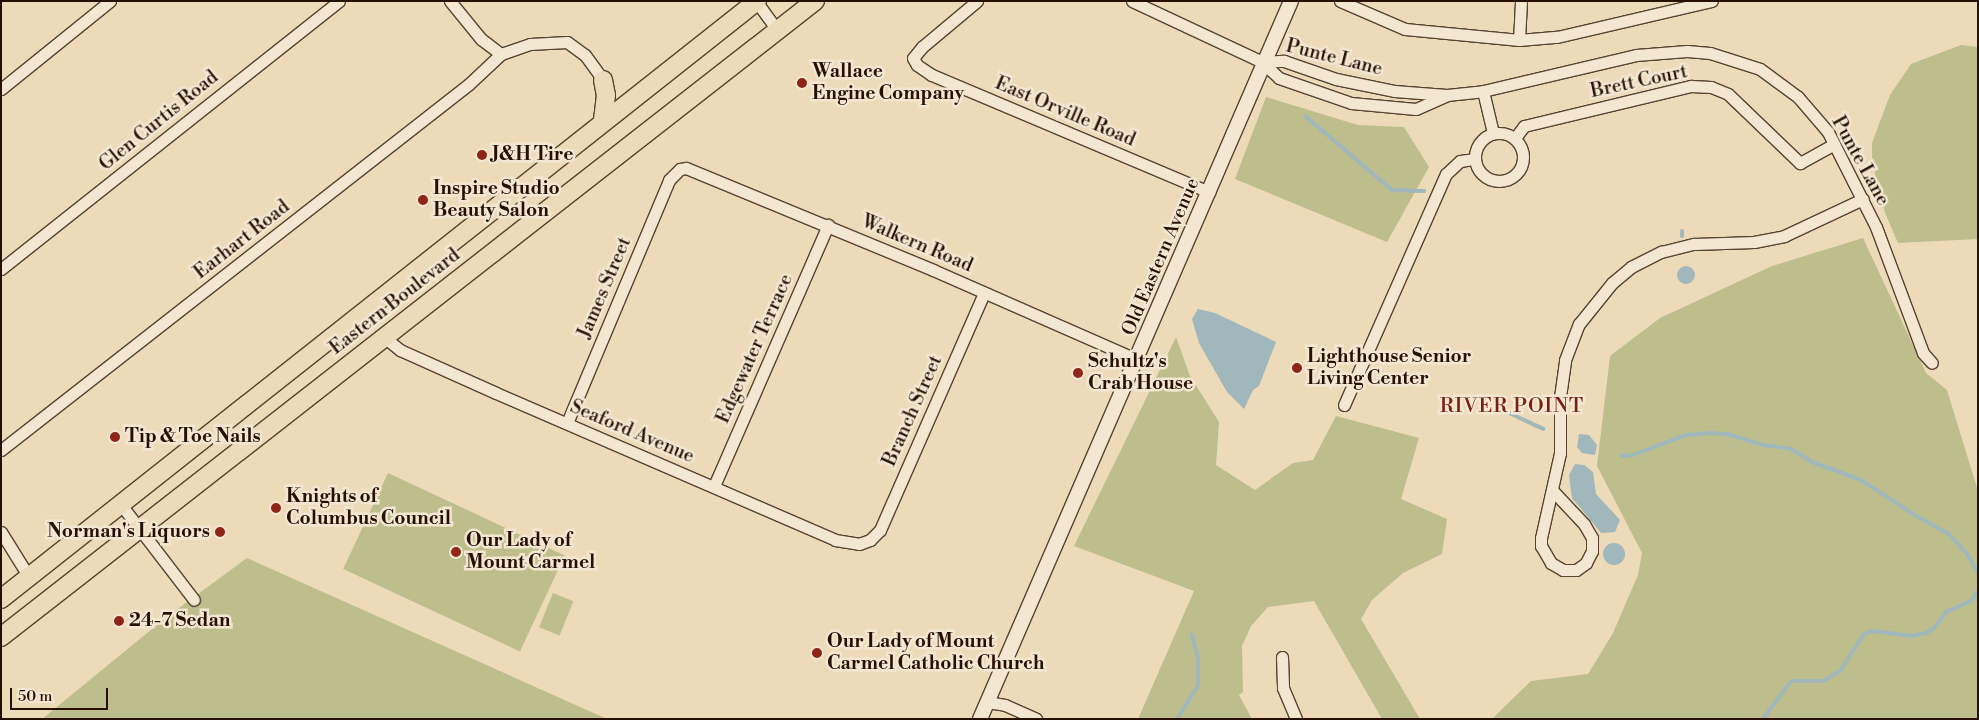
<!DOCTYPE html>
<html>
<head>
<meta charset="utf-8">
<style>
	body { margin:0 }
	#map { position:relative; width:1979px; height:720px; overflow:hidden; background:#eddab9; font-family:"Libre Bodoni",serif }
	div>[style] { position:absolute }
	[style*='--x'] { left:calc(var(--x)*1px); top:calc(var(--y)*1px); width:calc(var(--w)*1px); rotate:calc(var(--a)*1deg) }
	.green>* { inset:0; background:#bdbe8c; transform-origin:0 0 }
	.water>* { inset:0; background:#a0b7bb }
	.round { border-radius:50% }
	.stream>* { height:4px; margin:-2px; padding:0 2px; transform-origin:2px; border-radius:2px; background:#a0b7bb }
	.roads { filter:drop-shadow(1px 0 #584230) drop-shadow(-1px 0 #584230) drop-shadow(0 1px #584230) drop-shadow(0 -1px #584230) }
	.minor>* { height:11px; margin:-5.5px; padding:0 5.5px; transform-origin:5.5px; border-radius:5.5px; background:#f3e7d2 }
	.minor>.ring { margin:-5.5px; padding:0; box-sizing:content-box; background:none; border:11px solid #f3e7d2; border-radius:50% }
	.tertiary>* { height:14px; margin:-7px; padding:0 7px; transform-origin:7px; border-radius:7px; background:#f3e7d2 }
	.primary>* { height:18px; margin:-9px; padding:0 9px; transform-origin:9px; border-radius:9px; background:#eddab9 }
	.dots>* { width:14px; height:14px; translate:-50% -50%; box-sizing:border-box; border:2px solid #f3e7d2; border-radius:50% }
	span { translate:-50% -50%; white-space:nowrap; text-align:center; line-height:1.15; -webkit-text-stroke:5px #f3e7d2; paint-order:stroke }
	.street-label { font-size:19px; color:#270f03 }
	.poi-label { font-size:19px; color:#270f03; font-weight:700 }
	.left { translate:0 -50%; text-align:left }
	.right { translate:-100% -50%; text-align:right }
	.neighbourhood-label { font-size:20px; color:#7a1f14; letter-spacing:1px }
	.frame { position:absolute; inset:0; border:2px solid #270f03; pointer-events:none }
	.scale { position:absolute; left:10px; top:688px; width:98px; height:22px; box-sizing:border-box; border:2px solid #270f03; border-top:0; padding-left:6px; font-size:15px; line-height:18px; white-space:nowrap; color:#270f03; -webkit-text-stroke:4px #f3e7d2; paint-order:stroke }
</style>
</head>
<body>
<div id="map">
	<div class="green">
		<i style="clip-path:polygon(1961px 45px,1978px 47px,1978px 239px,1898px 243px,1885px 213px,1872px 162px,1872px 143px,1890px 95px,1911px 64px)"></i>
		<i style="clip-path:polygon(1266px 97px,1358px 125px,1404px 127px,1429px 167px,1387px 242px,1235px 179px)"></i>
		<i style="clip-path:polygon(1863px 238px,1926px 373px,1947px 390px,1978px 491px,1978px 719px,1492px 719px,1531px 681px,1588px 674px,1613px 633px,1638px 575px,1642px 553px,1597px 466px,1610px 356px,1660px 318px,1772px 266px)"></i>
		<i style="clip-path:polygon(1176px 337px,1190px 376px,1219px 422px,1216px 465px,1255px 490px,1293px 463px,1313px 460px,1336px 416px,1419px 438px,1401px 499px,1447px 519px,1442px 554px,1403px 573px,1372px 600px,1361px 619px,1420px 719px,1382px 719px,1314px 601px,1268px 607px,1251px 626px,1242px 646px,1243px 692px,1239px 695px,1252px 719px,1138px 719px,1194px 591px,1074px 546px)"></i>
		<i style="left:388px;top:473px;width:195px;height:106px;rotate:25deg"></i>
		<i style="clip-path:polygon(247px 558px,607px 719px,42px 719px,168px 616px)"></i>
		<i style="left:553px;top:593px;width:22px;height:37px;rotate:22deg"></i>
	</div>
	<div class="water">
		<i class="round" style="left:1677px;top:266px;width:18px;height:18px"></i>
		<i style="clip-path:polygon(1198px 309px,1215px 313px,1276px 342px,1259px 386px,1253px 390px,1244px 409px,1227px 392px,1199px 343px,1192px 319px)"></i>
		<i style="clip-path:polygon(1579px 434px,1589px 435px,1597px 445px,1595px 455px,1582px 453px,1577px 447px)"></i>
		<i style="clip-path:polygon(1575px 464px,1584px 465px,1593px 472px,1596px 494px,1620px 520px,1615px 532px,1601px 533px,1572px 498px,1569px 475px)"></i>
		<i class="round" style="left:1603px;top:543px;width:22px;height:22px"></i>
	</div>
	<div class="stream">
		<i style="--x:1305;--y:116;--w:114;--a:40.4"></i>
		<i style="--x:1392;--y:190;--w:32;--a:2"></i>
		<i style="--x:1682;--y:236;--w:5;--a:-90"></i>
		<i style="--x:1507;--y:412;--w:40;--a:25"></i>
		<i style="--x:1621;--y:456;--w:12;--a:-5"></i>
		<i style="--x:1633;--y:455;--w:57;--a:-20.7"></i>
		<i style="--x:1686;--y:435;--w:21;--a:-5"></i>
		<i style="--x:1707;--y:433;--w:20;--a:3"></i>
		<i style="--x:1727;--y:434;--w:39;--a:17"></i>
		<i style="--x:1764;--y:445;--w:27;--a:8"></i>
		<i style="--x:1791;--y:449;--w:25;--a:32"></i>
		<i style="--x:1812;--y:462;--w:52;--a:20.2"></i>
		<i style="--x:1861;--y:480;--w:62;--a:33.2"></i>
		<i style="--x:1913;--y:514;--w:41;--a:29.1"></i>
		<i style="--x:1949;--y:534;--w:28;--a:48"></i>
		<i style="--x:1968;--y:555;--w:21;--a:61"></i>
		<i style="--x:1177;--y:719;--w:40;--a:-58"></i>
		<i style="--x:1198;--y:685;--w:27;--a:-90"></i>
		<i style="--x:1198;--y:658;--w:24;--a:-105"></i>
		<i style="--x:1763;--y:719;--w:47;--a:-53.6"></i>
		<i style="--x:1791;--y:681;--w:32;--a:0"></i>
		<i style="--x:1823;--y:681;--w:20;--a:-30"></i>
		<i style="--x:1840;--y:671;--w:44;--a:-57"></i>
		<i style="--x:1864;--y:634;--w:9;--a:-21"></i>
		<i style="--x:1872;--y:631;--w:39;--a:7"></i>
		<i style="--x:1911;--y:636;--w:15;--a:-11"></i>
		<i style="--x:1926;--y:633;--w:9;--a:-32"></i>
		<i style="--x:1934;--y:628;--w:20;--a:-53"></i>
		<i style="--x:1946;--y:612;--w:27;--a:-24"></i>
		<i style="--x:1971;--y:601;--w:12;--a:-55"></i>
	</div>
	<div class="roads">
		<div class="minor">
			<i style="--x:450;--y:1;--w:49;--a:50.8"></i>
			<i style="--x:481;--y:39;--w:25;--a:37"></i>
			<i style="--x:501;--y:54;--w:31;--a:-19"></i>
			<i style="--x:530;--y:44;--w:37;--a:-3"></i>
			<i style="--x:567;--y:42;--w:22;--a:36"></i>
			<i style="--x:585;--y:55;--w:31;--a:54"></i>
			<i style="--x:756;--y:1;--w:36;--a:54"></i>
			<i style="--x:977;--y:1;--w:72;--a:140.1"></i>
			<i style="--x:922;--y:47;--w:14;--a:129"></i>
			<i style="--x:913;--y:58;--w:8;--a:60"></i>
			<i style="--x:917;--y:65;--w:18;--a:34"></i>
			<i style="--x:932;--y:75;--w:301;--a:22.9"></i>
			<i style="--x:1132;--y:1;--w:144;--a:25.1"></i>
			<i style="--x:1262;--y:62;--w:23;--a:43"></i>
			<i style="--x:1279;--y:78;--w:76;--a:19.1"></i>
			<i style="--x:1351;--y:103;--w:65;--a:5.3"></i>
			<i style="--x:1416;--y:109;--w:34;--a:-24"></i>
			<i style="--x:1340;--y:1;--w:71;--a:23.3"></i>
			<i style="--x:1405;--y:29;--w:115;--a:5.5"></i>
			<i style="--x:1519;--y:40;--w:38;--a:-5"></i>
			<i style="--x:1557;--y:37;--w:159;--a:-13.1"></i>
			<i style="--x:1519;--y:40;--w:39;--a:-87"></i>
			<i style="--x:1262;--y:62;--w:22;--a:-3"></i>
			<i style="--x:1284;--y:61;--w:55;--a:19.1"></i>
			<i style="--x:1336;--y:79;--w:59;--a:11.7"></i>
			<i style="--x:1394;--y:91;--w:53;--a:4.3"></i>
			<i style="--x:1447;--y:95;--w:36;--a:-6"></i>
			<i style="--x:1483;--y:91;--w:157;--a:-13.2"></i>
			<i style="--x:1636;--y:55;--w:51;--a:-4.5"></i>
			<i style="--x:1687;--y:51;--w:23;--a:5"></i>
			<i style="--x:1710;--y:53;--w:52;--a:17.7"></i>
			<i style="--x:1760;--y:69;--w:47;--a:36.4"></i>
			<i style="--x:1798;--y:97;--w:46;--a:49.4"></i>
			<i style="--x:1828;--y:132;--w:106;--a:63.2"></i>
			<i style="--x:1876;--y:227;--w:134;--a:69.5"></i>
			<i style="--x:1923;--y:353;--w:13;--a:48"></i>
			<i style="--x:1;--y:89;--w:140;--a:-38.9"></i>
			<i style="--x:1483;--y:91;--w:43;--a:76.6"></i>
			<i class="ring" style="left:1475px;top:133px;width:37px;height:37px"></i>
			<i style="--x:1515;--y:138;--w:15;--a:-53"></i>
			<i style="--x:1524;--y:126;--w:172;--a:-13.5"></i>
			<i style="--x:1691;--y:86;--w:20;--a:3"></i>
			<i style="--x:1711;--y:87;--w:18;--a:22"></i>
			<i style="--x:1728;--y:94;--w:100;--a:43.8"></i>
			<i style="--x:1800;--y:163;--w:39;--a:-29"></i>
			<i style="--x:1;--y:269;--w:431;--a:-38.4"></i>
			<i style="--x:384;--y:337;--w:21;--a:39"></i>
			<i style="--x:400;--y:350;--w:105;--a:24.1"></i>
			<i style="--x:496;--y:393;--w:369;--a:23.4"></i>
			<i style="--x:835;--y:540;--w:24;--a:9"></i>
			<i style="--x:859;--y:544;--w:12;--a:-20"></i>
			<i style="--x:870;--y:540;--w:14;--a:-45"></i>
			<i style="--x:880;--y:530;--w:259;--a:-66.3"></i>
			<i style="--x:1344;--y:405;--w:253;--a:-66.2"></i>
			<i style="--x:1446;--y:174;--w:19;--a:-43"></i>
			<i style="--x:1460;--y:161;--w:15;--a:-8"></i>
			<i style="--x:567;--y:423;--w:264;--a:-67.2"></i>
			<i style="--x:669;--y:180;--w:16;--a:-45"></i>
			<i style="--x:680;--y:169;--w:6;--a:-9"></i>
			<i style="--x:686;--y:168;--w:267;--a:22.4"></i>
			<i style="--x:933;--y:270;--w:224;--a:23.7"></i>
			<i style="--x:1;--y:450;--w:594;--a:-38.03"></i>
			<i style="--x:469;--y:84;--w:44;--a:-43.2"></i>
			<i style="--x:714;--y:486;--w:285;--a:-66.4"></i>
			<i style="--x:1553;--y:491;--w:45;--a:46.8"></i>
			<i style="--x:1584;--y:524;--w:16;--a:60"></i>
			<i style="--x:1592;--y:538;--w:13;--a:90"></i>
			<i style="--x:1592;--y:551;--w:13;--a:117"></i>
			<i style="--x:1586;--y:563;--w:12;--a:145"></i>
			<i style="--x:1576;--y:570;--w:13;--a:180"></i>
			<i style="--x:1563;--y:570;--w:14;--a:-150"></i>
			<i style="--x:1551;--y:563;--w:20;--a:-120"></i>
			<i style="--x:1541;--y:546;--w:8;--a:-90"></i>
			<i style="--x:1541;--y:538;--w:87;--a:-77.4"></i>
			<i style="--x:1560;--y:453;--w:56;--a:-90"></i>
			<i style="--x:1560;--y:397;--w:37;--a:-82"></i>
			<i style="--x:1565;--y:360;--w:39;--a:-69"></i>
			<i style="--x:1579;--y:324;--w:53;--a:-51.2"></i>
			<i style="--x:1612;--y:283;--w:25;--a:-40"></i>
			<i style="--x:1631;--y:267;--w:34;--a:-27"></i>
			<i style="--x:1661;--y:252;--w:34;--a:-14"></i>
			<i style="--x:1694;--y:244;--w:60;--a:-1.9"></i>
			<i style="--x:1754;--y:242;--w:31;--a:-11"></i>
			<i style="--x:1784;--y:236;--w:87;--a:-25.1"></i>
			<i style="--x:122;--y:506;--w:118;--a:52.5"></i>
			<i style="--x:1;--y:532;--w:53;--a:58.1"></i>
			<i style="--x:1282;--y:657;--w:31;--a:88"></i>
			<i style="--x:1283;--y:688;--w:34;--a:67"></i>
			<i style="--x:987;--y:702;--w:18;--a:9"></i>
			<i style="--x:1005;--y:705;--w:34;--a:24"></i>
		</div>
		<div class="tertiary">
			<i style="--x:980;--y:719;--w:782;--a:-66.58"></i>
		</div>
		<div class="primary">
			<i style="--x:603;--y:80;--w:15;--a:79"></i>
			<i style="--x:606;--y:95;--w:26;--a:97"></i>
			<i style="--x:1;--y:599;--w:964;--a:-38.34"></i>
			<i style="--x:1;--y:637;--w:1033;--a:-38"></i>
		</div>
	</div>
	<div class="dots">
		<i style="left:802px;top:83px;background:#8f2418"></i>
		<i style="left:482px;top:155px;background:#8f2418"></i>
		<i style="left:423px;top:200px;background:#8f2418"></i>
		<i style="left:1297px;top:368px;background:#8f2418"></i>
		<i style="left:1078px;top:373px;background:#8f2418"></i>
		<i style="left:115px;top:437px;background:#8f2418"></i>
		<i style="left:276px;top:508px;background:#8f2418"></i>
		<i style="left:220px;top:532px;background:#8f2418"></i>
		<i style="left:456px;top:552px;background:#8f2418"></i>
		<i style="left:119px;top:621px;background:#8f2418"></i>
		<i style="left:817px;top:653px;background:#8f2418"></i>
	</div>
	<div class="street-label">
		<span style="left:1334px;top:58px;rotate:14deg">Punte Lane</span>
		<span style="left:1639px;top:82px;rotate:-12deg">Brett Court</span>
		<span style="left:1065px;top:112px;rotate:23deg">East Orville Road</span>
		<span style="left:159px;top:121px;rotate:-39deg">Glen Curtis Road</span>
		<span style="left:1860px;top:161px;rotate:61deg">Punte Lane</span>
		<span style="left:242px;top:240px;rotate:-38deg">Earhart Road</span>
		<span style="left:917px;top:244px;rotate:23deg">Walkern Road</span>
		<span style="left:1161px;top:257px;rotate:-67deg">Old Eastern Avenue</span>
		<span style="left:605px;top:288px;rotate:-67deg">James Street</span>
		<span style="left:395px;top:302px;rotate:-38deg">Eastern Boulevard</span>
		<span style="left:755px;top:349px;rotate:-66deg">Edgewater Terrace</span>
		<span style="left:913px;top:411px;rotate:-66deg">Branch Street</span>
		<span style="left:632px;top:432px;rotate:23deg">Seaford Avenue</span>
	</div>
	<div class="poi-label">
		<span class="left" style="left:812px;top:83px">Wallace<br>Engine Company</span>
		<span class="left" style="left:492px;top:155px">J&amp;H Tire</span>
		<span class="left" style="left:433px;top:200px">Inspire Studio<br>Beauty Salon</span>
		<span class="left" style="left:1307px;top:368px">Lighthouse Senior<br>Living Center</span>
		<span class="left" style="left:1088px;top:373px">Schultz's<br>Crab House</span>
		<span class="left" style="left:125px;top:437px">Tip &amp; Toe Nails</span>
		<span class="left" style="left:286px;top:508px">Knights of<br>Columbus Council</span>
		<span class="right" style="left:210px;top:532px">Norman's Liquors</span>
		<span class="left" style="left:466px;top:552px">Our Lady of<br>Mount Carmel</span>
		<span class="left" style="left:129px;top:621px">24-7 Sedan</span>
		<span class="left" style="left:827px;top:653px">Our Lady of Mount<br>Carmel Catholic Church</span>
	</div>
	<div class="neighbourhood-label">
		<span style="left:1512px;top:406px">RIVER POINT</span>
	</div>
	<div class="frame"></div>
	<div class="scale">50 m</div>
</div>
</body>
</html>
